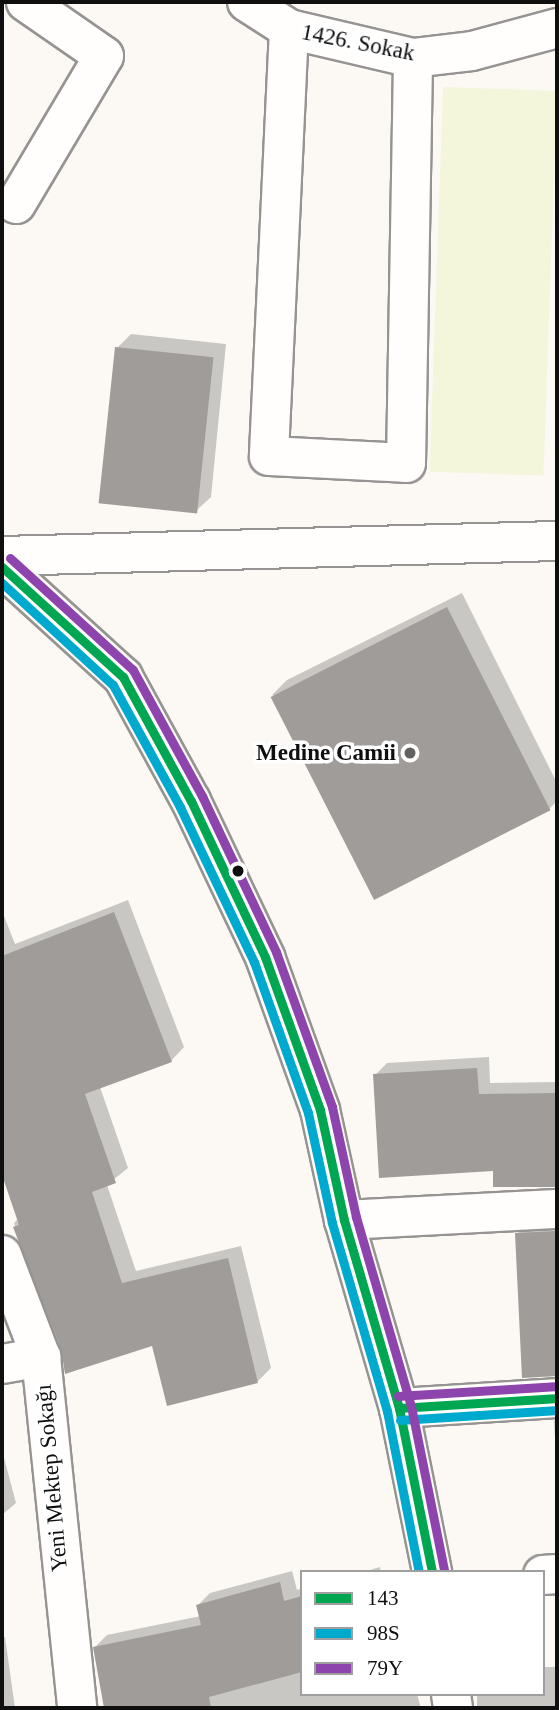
<!DOCTYPE html>
<html>
<head>
<meta charset="utf-8">
<style>
	body { margin:0 }
	#map { position:relative; width:559px; height:1710px; overflow:hidden; background:#fcf9f4; font-family:"Times New Roman",serif }
	div>[style] { position:absolute }
	[style*='--x'] { left:calc(var(--x)*1px); top:calc(var(--y)*1px); width:calc(var(--w)*1px); rotate:calc(var(--a)*1deg) }
	.pitch>* { inset:0; background:#f4f6dc; transform-origin:0 0 }
	.shadow>* { inset:0; background:#0003 }
	.building>* { inset:0; background:#a09c99; transform-origin:0 0 }
	.roads { filter:drop-shadow(2px 0 #969492) drop-shadow(-2px 0 #969492) drop-shadow(0 2px #969492) drop-shadow(0 -2px #969492) }
	.minor>* { height:38px; margin:-19px; padding:0 19px; transform-origin:19px; border-radius:19px; background:#fffefd }
	.bus-1>* { height:9px; margin:-4.5px; padding:0 4.5px; transform-origin:4.5px; border-radius:4.5px; background:#00a651 }
	.bus-2>* { height:9px; margin:-4.5px; padding:0 4.5px; transform-origin:4.5px; border-radius:4.5px; background:#00a9ce }
	.bus-3>* { height:9px; margin:-4.5px; padding:0 4.5px; transform-origin:4.5px; border-radius:4.5px; background:#8e44ad }
	.dots>* { width:19px; height:19px; translate:-50% -50%; box-sizing:border-box; border:4px solid #fff; border-radius:50% }
	span { translate:-50% -50%; white-space:nowrap; text-align:center; line-height:1.15; -webkit-text-stroke:7px #fff; paint-order:stroke }
	.street-label { font-size:23px; color:#0f0f0f }
	.poi-label { font-size:23px; color:#0f0f0f; font-weight:700 }
	.right { translate:-100% -50%; text-align:right }
	.frame { position:absolute; inset:0; border:4px solid #0f0f0f; pointer-events:none }
	.legend { position:absolute; left:300px; top:1570px; width:245px; height:126px; box-sizing:border-box; background:#fff; border:2px solid #9f9f9f; margin:0; padding:9px 12px; list-style:none; font-size:21px; color:#0f0f0f }
	.legend li { display:flex; align-items:center; gap:14px; height:35px }
	.legend b { width:35px; border:2px solid #9f9f9f }
</style>
</head>
<body>
<div id="map">
	<div class="pitch">
		<i style="left:443px;top:87px;width:114px;height:385px;rotate:2deg"></i>
	</div>
	<div class="shadow">
		<i style="clip-path:polygon(131px 334px,226px 344px,211px 497px,197px 510px,117px 348px)"></i>
		<i style="clip-path:polygon(2px 374px,4px 375px,2px 414px)"></i>
		<i style="clip-path:polygon(462px 593px,557px 783px,557px 801px,548px 810px,272px 695px,287px 680px)"></i>
		<i style="clip-path:polygon(128px 900px,184px 1047px,171px 1061px,100px 1087px,128px 1168px,107px 1185px,136px 1271px,241px 1246px,271px 1368px,258px 1381px,154px 1343px,19px 1240px,14px 1223px,19px 1218px,2px 1170px,2px 911px,15px 944px)"></i>
		<i style="clip-path:polygon(489px 1057px,490px 1083px,557px 1082px,557px 1186px,495px 1185px,495px 1169px,375px 1075px,387px 1063px)"></i>
		<i style="clip-path:polygon(557px 1219px,557px 1376px,524px 1377px,517px 1234px,529px 1222px)"></i>
		<i style="clip-path:polygon(557px 1418px,557px 1477px,554px 1421px)"></i>
		<i style="clip-path:polygon(2px 1450px,16px 1503px,2px 1515px)"></i>
		<i style="clip-path:polygon(380px 1567px,381px 1572px,363px 1572px)"></i>
		<i style="clip-path:polygon(292px 1571px,297px 1590px,302px 1588px,302px 1694px,417px 1694px,421px 1708px,106px 1708px,95px 1647px,107px 1635px,201px 1616px,198px 1605px,210px 1593px)"></i>
		<i style="clip-path:polygon(2px 1637px,5px 1637px,15px 1708px,2px 1708px)"></i>
		<i style="clip-path:polygon(543px 1667px,557px 1667px,557px 1708px,477px 1708px,477px 1694px,543px 1694px)"></i>
	</div>
	<div class="building">
		<i style="left:115px;top:347px;width:99px;height:157px;rotate:6deg"></i>
		<i style="left:447px;top:607px;width:228px;height:198px;rotate:63deg"></i>
		<i style="clip-path:polygon(114px 912px,172px 1062px,85px 1094px,116px 1183px,92px 1192px,122px 1283px,228px 1258px,258px 1383px,167px 1406px,152px 1346px,65px 1374px,61px 1349px,13px 1227px,19px 1225px,2px 1175px,2px 956px)"></i>
		<i style="clip-path:polygon(477px 1068px,479px 1094px,557px 1093px,557px 1187px,493px 1187px,493px 1171px,379px 1178px,373px 1074px)"></i>
		<i style="clip-path:polygon(557px 1231px,557px 1376px,522px 1378px,515px 1233px)"></i>
		<i style="clip-path:polygon(280px 1582px,284px 1601px,302px 1596px,302px 1672px,209px 1697px,211px 1708px,104px 1708px,93px 1647px,201px 1625px,196px 1605px)"></i>
	</div>
	<div class="roads">
		<div class="minor">
			<i style="--x:247;--y:2;--w:50;--a:32.7"></i>
			<i style="--x:289;--y:29;--w:127;--a:13.2"></i>
			<i style="--x:413;--y:58;--w:59;--a:-6.8"></i>
			<i style="--x:472;--y:51;--w:88;--a:-15.1"></i>
			<i style="--x:289;--y:29;--w:427;--a:92.7"></i>
			<i style="--x:269;--y:456;--w:137;--a:2.9"></i>
			<i style="--x:406;--y:463;--w:405;--a:-89"></i>
			<i style="--x:16;--y:204;--w:172;--a:-59.3"></i>
			<i style="--x:104;--y:56;--w:95;--a:-145.3"></i>
			<i style="--x:2;--y:556;--w:555;--a:-1.55"></i>
			<i style="--x:2;--y:567;--w:164;--a:42.3"></i>
			<i style="--x:123;--y:677;--w:141;--a:61.3"></i>
			<i style="--x:191;--y:801;--w:173;--a:64.6"></i>
			<i style="--x:265;--y:957;--w:163;--a:70.2"></i>
			<i style="--x:320;--y:1110;--w:113;--a:77.7"></i>
			<i style="--x:344;--y:1220;--w:196;--a:73.7"></i>
			<i style="--x:399;--y:1408;--w:167;--a:78.6"></i>
			<i style="--x:344;--y:1220;--w:213;--a:-3"></i>
			<i style="--x:2;--y:1255;--w:109;--a:69.1"></i>
			<i style="--x:41;--y:1357;--w:353;--a:84.1"></i>
			<i style="--x:2;--y:1364;--w:40;--a:-10"></i>
			<i style="--x:399;--y:1408;--w:158;--a:-3.6"></i>
			<i style="--x:543;--y:1575;--w:14;--a:-4"></i>
			<i style="--x:451;--y:1694;--w:14;--a:82"></i>
		</div>
	</div>
	<div class="bus-1">
		<i style="--x:2;--y:567;--w:164;--a:42.3"></i>
		<i style="--x:123;--y:677;--w:141;--a:61.3"></i>
		<i style="--x:191;--y:801;--w:173;--a:64.6"></i>
		<i style="--x:265;--y:957;--w:163;--a:70.2"></i>
		<i style="--x:320;--y:1110;--w:113;--a:77.7"></i>
		<i style="--x:344;--y:1220;--w:196;--a:73.7"></i>
		<i style="--x:399;--y:1408;--w:167;--a:78.6"></i>
		<i style="--x:399;--y:1408;--w:158;--a:-3.6"></i>
	</div>
	<div class="bus-2">
		<i style="--x:2;--y:583;--w:151;--a:42.6"></i>
		<i style="--x:113;--y:685;--w:139;--a:61.2"></i>
		<i style="--x:180;--y:807;--w:172;--a:64.5"></i>
		<i style="--x:254;--y:962;--w:160;--a:70.3"></i>
		<i style="--x:308;--y:1113;--w:113;--a:77.7"></i>
		<i style="--x:332;--y:1223;--w:196;--a:73.7"></i>
		<i style="--x:387;--y:1411;--w:164;--a:78.8"></i>
		<i style="--x:400;--y:1420;--w:157;--a:-3.6"></i>
	</div>
	<div class="bus-3">
		<i style="--x:10;--y:558;--w:166;--a:42.3"></i>
		<i style="--x:133;--y:670;--w:144;--a:61.3"></i>
		<i style="--x:202;--y:796;--w:173;--a:64.6"></i>
		<i style="--x:276;--y:952;--w:165;--a:70.1"></i>
		<i style="--x:332;--y:1107;--w:113;--a:77.7"></i>
		<i style="--x:356;--y:1217;--w:197;--a:73.8"></i>
		<i style="--x:411;--y:1406;--w:167;--a:78.6"></i>
		<i style="--x:398;--y:1396;--w:158;--a:-3.6"></i>
	</div>
	<div class="dots">
		<i style="left:410px;top:753px;background:#62615f"></i>
		<i style="left:238px;top:871px;background:#0f0f0f"></i>
	</div>
	<div class="street-label">
		<span style="left:358px;top:43px;rotate:11deg">1426. Sokak</span>
		<span style="left:52px;top:1478px;rotate:-95deg">Yeni Mektep Sokağı</span>
	</div>
	<div class="poi-label">
		<span class="right" style="left:396px;top:753px">Medine Camii</span>
	</div>
	<div class="frame"></div>
	<ul class="legend">
	<li><b style="height:9px;background:#00a651"></b>143</li>
	<li><b style="height:9px;background:#00a9ce"></b>98S</li>
	<li><b style="height:9px;background:#8e44ad"></b>79Y</li>
	</ul>
</div>
</body>
</html>
